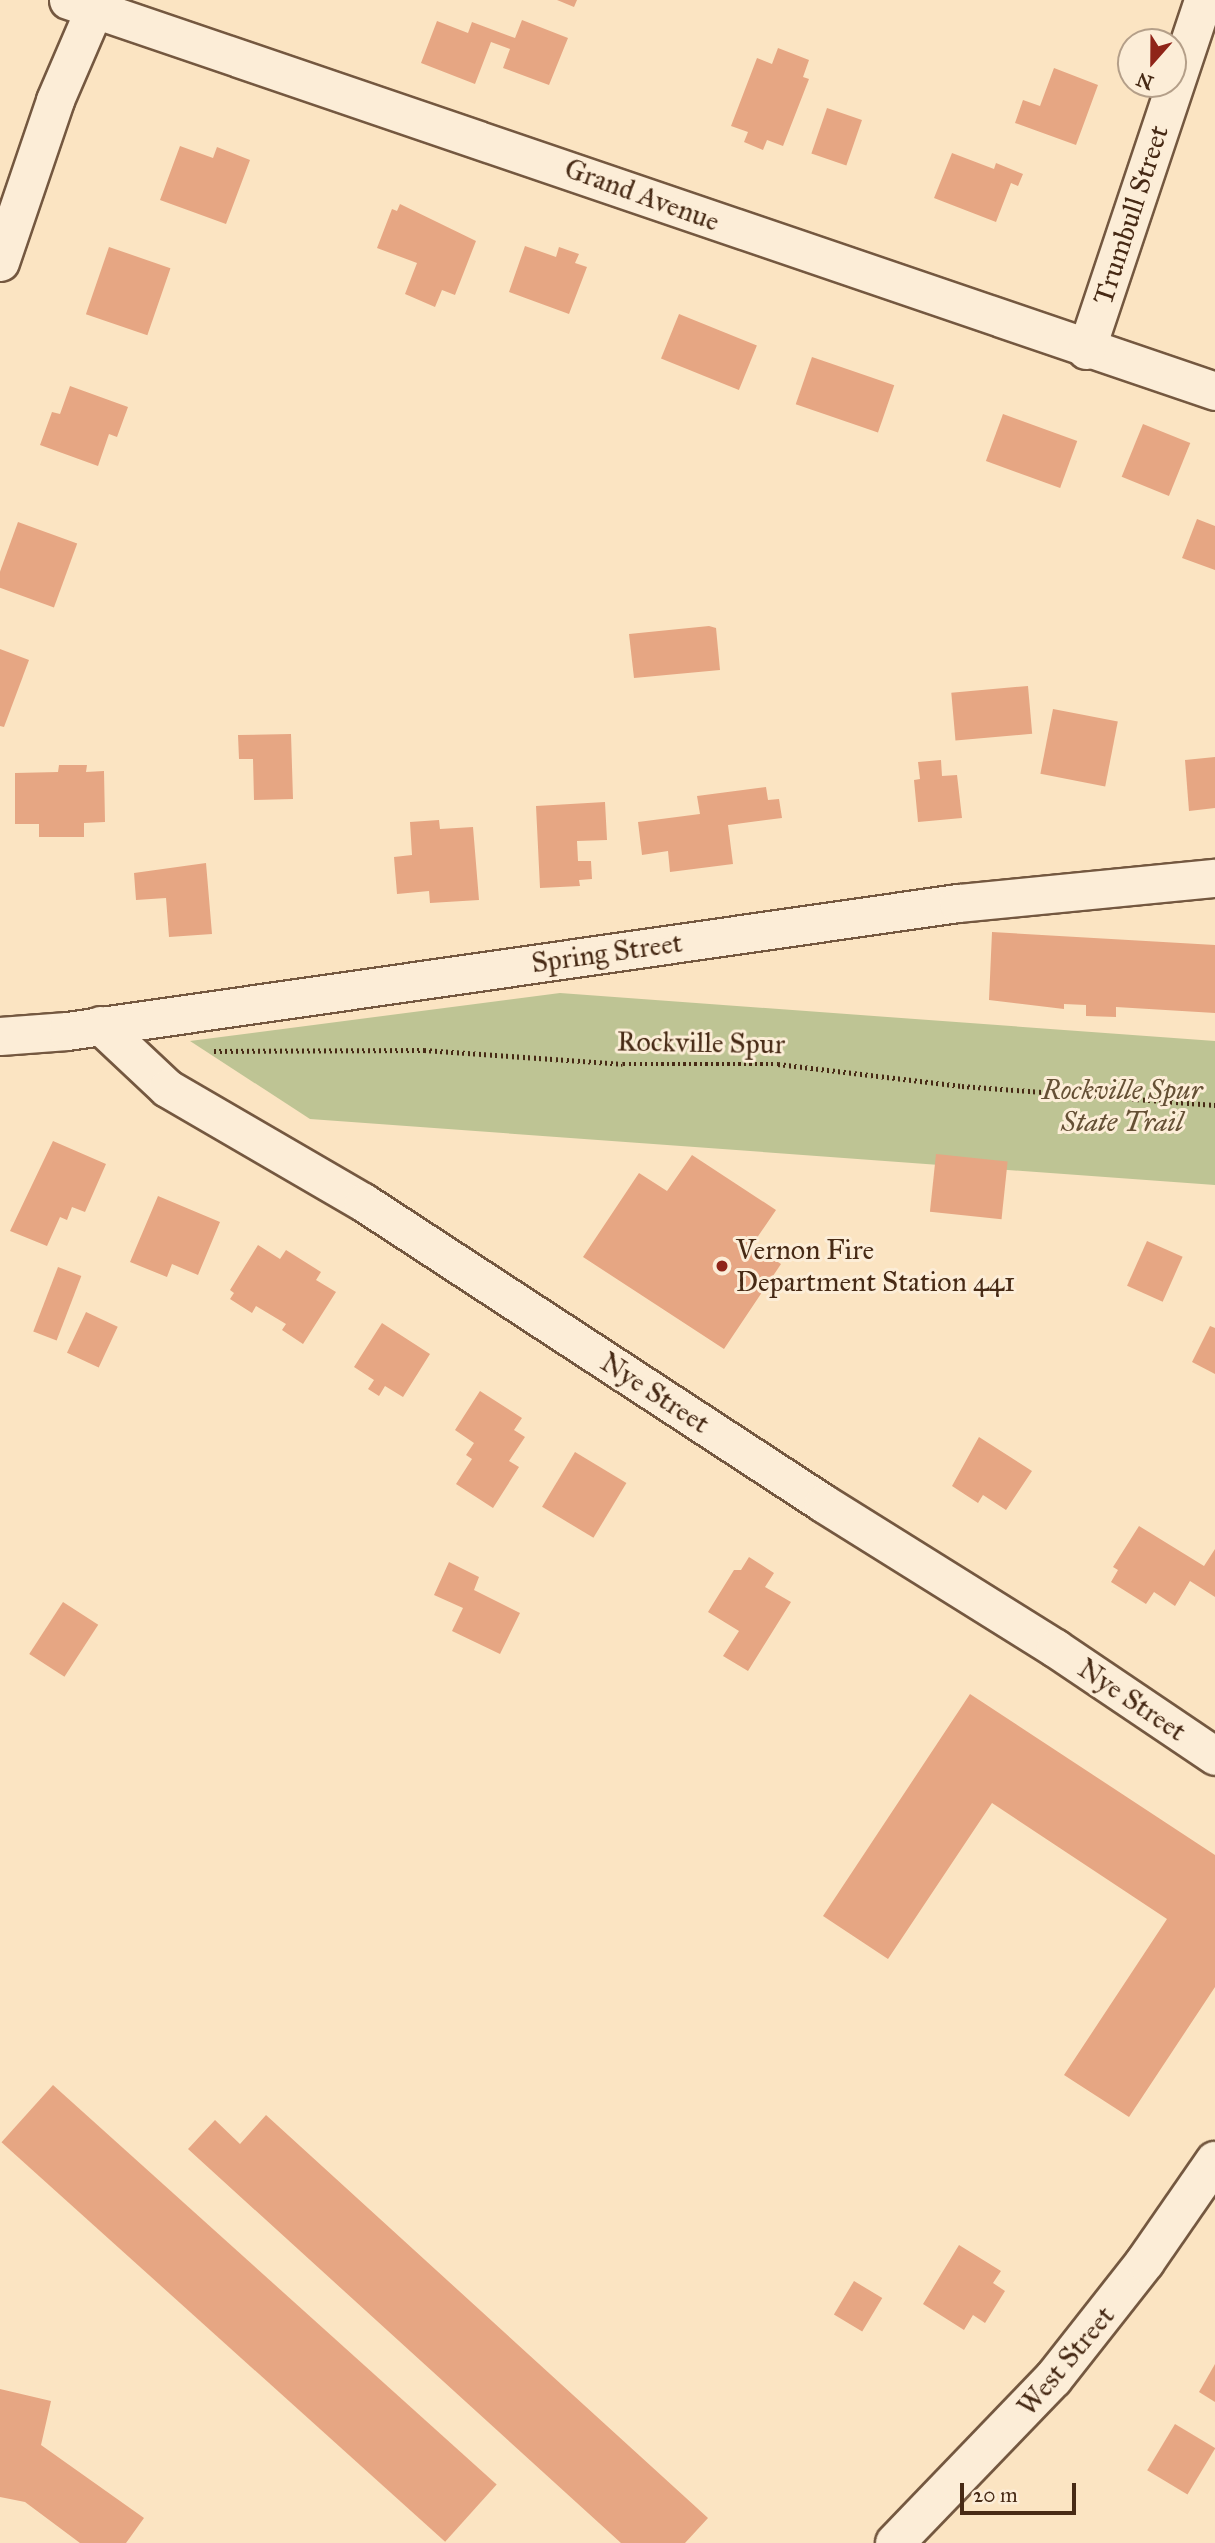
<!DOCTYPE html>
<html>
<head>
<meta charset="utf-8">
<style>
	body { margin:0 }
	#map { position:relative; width:1215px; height:2543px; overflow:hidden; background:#fbe4c2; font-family:"IM FELL Great Primer",serif }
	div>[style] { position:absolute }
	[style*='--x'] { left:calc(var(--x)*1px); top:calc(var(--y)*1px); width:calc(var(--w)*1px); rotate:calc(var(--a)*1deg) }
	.green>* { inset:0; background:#bec494 }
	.building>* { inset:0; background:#e6a683; transform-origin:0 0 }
	.path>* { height:4.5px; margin-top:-2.25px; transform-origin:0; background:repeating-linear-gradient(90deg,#472a15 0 2px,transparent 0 5.5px) }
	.roads { filter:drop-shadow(2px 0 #745840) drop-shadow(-2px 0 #745840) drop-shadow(0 2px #745840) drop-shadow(0 -2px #745840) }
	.street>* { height:37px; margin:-18.5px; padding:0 18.5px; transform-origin:18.5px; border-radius:18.5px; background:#fcedd7 }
	.secondary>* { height:38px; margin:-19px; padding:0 19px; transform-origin:19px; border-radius:19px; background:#fcedd7 }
	.dots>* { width:19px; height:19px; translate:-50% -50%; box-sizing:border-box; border:4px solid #fcedd7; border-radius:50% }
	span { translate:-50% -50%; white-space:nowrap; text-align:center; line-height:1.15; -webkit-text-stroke:6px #fcedd7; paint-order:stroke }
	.street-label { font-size:28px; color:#472a15 }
	.park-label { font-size:28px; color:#655035; font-style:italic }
	.poi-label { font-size:28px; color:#472a15 }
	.left { translate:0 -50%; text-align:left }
	.north { position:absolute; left:1117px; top:28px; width:70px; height:70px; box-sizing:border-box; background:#fcedd7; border:2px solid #b49f89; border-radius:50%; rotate:201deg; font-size:19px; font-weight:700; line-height:28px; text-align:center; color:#472a15 }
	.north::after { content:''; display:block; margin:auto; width:24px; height:32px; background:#8f2418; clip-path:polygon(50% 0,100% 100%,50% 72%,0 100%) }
	.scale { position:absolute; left:960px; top:2483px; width:116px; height:32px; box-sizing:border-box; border:4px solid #472a15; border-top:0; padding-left:9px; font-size:21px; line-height:24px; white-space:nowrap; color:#472a15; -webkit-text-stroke:5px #fcedd7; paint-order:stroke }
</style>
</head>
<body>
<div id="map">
	<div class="green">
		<i style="clip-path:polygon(560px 993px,1215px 1041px,1215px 1185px,310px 1119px,190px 1041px)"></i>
	</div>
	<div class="building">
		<i style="clip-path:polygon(557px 0,577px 0,574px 7px)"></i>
		<i style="clip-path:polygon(522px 20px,568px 38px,549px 85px,503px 68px,510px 49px,491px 42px,475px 84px,421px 63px,437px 21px,468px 33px,472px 22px,515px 38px)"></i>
		<i style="clip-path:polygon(778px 48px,809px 60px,803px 77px,809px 79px,783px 146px,767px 140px,763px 150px,744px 142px,748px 132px,731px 126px,757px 58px,772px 64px)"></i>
		<i style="clip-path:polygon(1054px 68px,1098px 85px,1076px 145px,1015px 123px,1023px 100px,1040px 106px)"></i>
		<i style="left:827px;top:108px;width:37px;height:48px;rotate:19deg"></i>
		<i style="clip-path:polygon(180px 146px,213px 158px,217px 147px,250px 160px,226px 224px,160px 200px)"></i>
		<i style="clip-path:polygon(952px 153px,994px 169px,996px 163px,1023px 174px,1018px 186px,1011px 183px,996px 222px,934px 198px)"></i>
		<i style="clip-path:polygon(400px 204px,476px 241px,455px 295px,442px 290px,435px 307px,405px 294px,417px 263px,377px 248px,392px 209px,397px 211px)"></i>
		<i style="clip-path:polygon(525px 246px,556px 257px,559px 247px,579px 254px,575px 263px,587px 267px,569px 314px,509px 292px)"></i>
		<i style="left:109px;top:247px;width:65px;height:71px;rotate:19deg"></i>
		<i style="left:679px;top:314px;width:84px;height:48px;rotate:22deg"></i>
		<i style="left:812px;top:357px;width:87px;height:50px;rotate:19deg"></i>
		<i style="clip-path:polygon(70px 386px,128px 407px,117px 437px,109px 434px,98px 466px,40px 445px,52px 412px,60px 414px)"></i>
		<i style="left:1003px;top:414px;width:79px;height:50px;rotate:20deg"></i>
		<i style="left:1143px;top:424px;width:51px;height:57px;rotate:22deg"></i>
		<i style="clip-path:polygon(1197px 519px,1215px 526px,1215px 570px,1182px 558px)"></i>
		<i style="left:18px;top:522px;width:63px;height:68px;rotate:20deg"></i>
		<i style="clip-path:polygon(709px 626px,716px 628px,720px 670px,634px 678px,629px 634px)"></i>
		<i style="clip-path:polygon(0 649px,29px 660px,4px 727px,0 726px)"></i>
		<i style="left:1028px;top:686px;width:48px;height:77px;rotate:85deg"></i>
		<i style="left:1053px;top:709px;width:66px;height:66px;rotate:11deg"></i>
		<i style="clip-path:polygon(291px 734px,293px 799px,254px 800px,253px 759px,239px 759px,238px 735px)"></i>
		<i style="clip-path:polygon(1215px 757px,1215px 808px,1189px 811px,1185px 760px)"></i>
		<i style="clip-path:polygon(941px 760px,942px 776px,957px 775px,962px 818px,918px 822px,914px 780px,920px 779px,918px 762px)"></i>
		<i style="clip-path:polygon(59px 765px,87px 765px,86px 772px,104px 771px,105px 822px,84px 823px,84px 837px,39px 837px,39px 824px,15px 824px,15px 773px,58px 772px)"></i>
		<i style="clip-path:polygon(766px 787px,768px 800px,779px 799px,782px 818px,728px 825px,733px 864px,670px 872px,668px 851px,642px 855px,638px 822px,700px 814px,697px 796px)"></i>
		<i style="clip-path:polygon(605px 802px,607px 840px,577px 841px,578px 861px,591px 861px,592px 879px,579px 880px,580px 886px,540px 888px,536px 806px)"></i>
		<i style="clip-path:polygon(439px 820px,440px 829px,473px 827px,479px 900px,430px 903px,429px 891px,397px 894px,394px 857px,412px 855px,410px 822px)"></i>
		<i style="clip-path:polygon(206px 863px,212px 934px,169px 937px,166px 898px,136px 900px,134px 873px)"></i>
		<i style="clip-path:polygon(992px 932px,1215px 945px,1215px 1013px,1116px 1007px,1116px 1017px,1086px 1016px,1086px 1005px,1064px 1004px,1064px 1009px,989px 1000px)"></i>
		<i style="clip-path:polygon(53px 1141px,106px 1164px,85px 1212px,72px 1207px,67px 1220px,60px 1217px,47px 1246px,10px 1231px)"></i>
		<i style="left:936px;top:1154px;width:72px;height:58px;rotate:6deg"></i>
		<i style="clip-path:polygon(692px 1155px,776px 1210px,752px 1245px,781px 1264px,724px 1349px,583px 1257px,639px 1173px,667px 1191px)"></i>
		<i style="clip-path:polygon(158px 1196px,220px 1222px,198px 1275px,172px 1264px,167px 1277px,130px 1262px)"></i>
		<i style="left:1147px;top:1241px;width:39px;height:49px;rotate:24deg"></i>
		<i style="clip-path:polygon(258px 1245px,280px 1259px,286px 1250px,321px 1272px,316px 1280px,336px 1292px,303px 1344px,282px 1330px,286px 1324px,256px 1306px,252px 1313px,230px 1299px,234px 1293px,230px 1290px)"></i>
		<i style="left:58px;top:1267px;width:25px;height:69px;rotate:21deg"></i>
		<i style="left:86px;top:1312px;width:35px;height:45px;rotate:25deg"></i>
		<i style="clip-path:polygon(382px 1323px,430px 1354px,403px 1397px,385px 1386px,379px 1396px,368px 1389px,374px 1380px,354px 1367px)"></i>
		<i style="clip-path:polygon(1210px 1326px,1215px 1328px,1215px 1374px,1192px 1362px)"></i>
		<i style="clip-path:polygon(480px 1391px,522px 1418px,514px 1430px,525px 1437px,509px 1461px,519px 1467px,493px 1508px,456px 1484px,472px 1459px,466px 1455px,474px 1443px,455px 1430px)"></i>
		<i style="clip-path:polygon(979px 1437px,1032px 1471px,1006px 1510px,983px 1495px,978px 1503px,952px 1486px)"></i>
		<i style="left:575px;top:1452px;width:60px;height:64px;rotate:31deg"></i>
		<i style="clip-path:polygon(1139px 1526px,1204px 1566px,1215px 1549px,1215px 1597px,1190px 1581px,1175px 1606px,1154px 1592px,1146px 1604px,1111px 1582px,1118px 1570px,1113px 1567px)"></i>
		<i style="clip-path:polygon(749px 1557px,774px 1573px,765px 1587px,791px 1602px,748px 1671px,723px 1656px,739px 1631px,708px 1612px,734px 1570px,741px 1570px)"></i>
		<i style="clip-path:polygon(449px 1562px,479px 1577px,474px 1590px,520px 1613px,500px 1654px,452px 1631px,463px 1608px,434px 1595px)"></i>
		<i style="left:63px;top:1602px;width:42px;height:62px;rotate:33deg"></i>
		<i style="clip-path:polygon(970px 1694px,1215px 1855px,1215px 1987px,1129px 2117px,1064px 2075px,1167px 1919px,992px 1803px,888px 1959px,823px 1916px)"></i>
		<i style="left:53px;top:2085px;width:597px;height:77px;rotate:42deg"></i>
		<i style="clip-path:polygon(266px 2115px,708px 2518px,685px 2543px,621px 2543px,188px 2149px,215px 2120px,240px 2144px)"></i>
		<i style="clip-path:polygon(959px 2245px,1001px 2271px,993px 2283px,1005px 2291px,985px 2323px,973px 2315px,964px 2330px,923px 2304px)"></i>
		<i style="left:854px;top:2281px;width:33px;height:39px;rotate:31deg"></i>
		<i style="clip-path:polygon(1215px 2364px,1215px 2402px,1199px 2392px)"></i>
		<i style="clip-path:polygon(0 2389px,51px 2401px,41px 2445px,144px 2518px,126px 2543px,80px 2543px,25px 2502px,0 2497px)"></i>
		<i style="left:1175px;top:2424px;width:47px;height:54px;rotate:31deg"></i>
	</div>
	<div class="path">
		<i style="--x:214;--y:1051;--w:210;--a:-0.3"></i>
		<i style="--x:424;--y:1050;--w:199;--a:4"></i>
		<i style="--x:623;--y:1064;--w:155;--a:0"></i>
		<i style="--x:778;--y:1064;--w:185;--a:6.8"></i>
		<i style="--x:962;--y:1086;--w:254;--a:4.3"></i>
	</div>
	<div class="roads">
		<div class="street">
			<i style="--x:68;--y:0;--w:1212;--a:18.82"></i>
			<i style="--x:0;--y:262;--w:171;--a:-71.2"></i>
			<i style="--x:55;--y:100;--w:109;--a:-66.7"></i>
			<i style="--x:1086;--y:350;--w:369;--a:-71.5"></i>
			<i style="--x:100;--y:1025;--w:92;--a:43.2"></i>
			<i style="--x:167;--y:1088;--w:227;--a:30.2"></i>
			<i style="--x:363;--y:1202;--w:550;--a:33.2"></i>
			<i style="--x:823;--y:1503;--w:274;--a:32"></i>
			<i style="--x:1055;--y:1648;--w:193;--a:34"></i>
			<i style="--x:0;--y:1036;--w:67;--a:-4.3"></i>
			<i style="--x:67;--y:1031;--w:900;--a:-8.18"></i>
			<i style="--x:958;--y:903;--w:258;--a:-5.6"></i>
		</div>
		<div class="secondary">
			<i style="--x:895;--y:2543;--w:228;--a:-46.1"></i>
			<i style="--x:1053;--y:2379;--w:149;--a:-51.8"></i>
			<i style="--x:1145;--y:2262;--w:123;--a:-55.3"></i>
		</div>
	</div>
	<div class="dots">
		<i style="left:722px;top:1266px;background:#8f2418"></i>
	</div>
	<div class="street-label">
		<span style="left:642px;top:195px;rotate:20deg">Grand Avenue</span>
		<span style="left:1131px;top:215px;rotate:-72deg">Trumbull Street</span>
		<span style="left:607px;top:953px;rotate:-8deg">Spring Street</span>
		<span style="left:701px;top:1043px;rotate:1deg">Rockville Spur</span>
		<span style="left:655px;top:1393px;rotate:33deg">Nye Street</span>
		<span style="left:1132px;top:1700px;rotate:34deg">Nye Street</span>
		<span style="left:1066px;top:2361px;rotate:-50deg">West Street</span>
	</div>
	<div class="park-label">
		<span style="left:1122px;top:1106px">Rockville Spur<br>State Trail</span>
	</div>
	<div class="poi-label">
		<span class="left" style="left:736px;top:1266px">Vernon Fire<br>Department Station 441</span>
	</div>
	<div class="north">N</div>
	<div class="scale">20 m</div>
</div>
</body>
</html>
